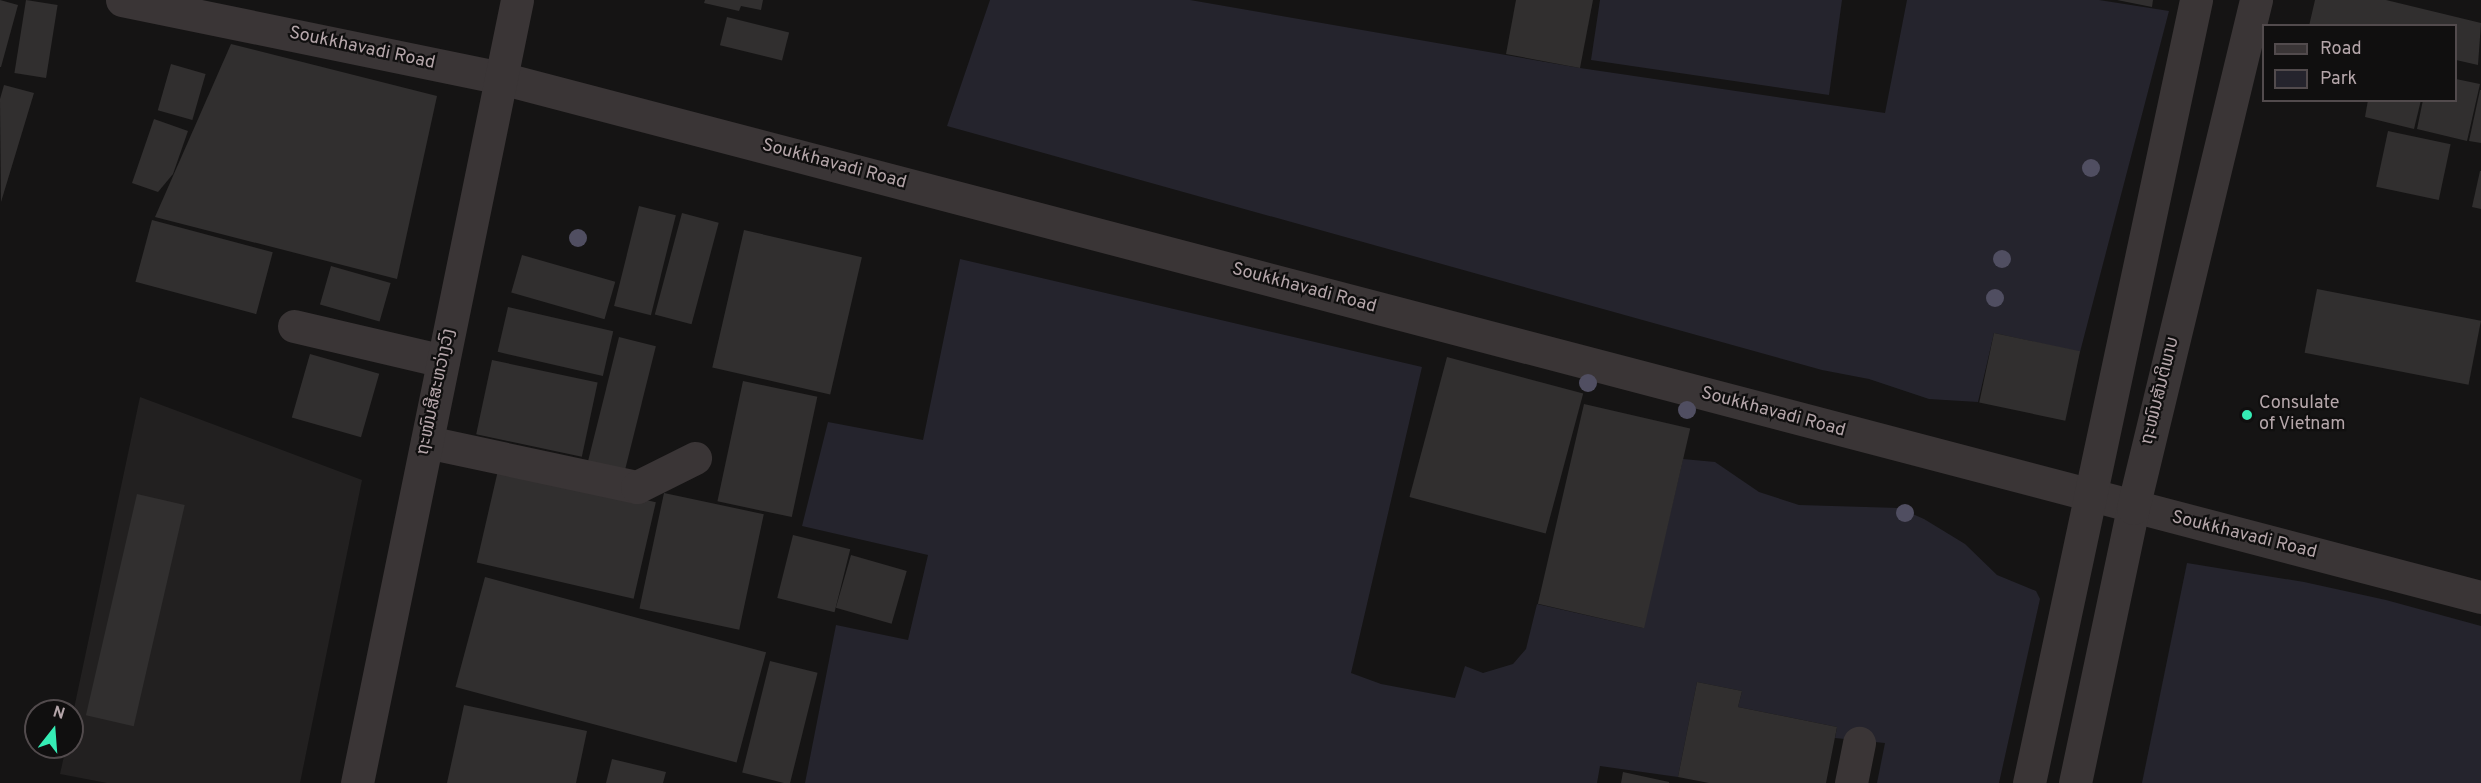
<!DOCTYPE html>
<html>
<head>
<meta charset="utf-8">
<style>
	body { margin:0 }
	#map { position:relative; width:2481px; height:783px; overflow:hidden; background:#151414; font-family:Overpass,"Noto Sans Lao",sans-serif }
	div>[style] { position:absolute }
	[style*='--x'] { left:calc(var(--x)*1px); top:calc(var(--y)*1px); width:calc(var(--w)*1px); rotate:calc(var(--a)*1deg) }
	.built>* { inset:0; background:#222020 }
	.green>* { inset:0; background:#25242d }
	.building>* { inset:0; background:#312f2f; transform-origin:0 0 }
	.minor>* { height:33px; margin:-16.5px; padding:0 16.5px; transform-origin:16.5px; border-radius:16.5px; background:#3a3536 }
	.trees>* { width:18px; height:18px; margin:-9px; border-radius:50%; background:#504e61 }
	.dots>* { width:16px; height:16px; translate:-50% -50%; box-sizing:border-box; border:3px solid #100f0f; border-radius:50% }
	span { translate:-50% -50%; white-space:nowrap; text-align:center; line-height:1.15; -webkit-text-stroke:4.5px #100f0f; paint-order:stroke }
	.street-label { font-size:18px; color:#b5a6aa }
	.poi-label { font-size:18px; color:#b5a6aa }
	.left { translate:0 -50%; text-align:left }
	.legend { position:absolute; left:2262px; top:24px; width:195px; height:78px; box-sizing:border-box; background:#100f0f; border:2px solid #524b4d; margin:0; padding:8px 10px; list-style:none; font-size:18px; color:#b5a6aa }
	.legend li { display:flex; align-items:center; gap:12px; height:30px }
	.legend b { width:30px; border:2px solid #524b4d }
	.north { position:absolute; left:24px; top:699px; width:60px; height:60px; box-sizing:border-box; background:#100f0f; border:2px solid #524b4d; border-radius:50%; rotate:17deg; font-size:16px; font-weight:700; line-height:24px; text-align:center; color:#b5a6aa }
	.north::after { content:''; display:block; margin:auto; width:21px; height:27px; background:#35edb5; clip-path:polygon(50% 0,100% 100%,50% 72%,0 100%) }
</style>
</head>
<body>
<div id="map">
	<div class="built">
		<i style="clip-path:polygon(140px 397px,362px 480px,300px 783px,107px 783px,60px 774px,66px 747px,72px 747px,72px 718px)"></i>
	</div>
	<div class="green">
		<i style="clip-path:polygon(990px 0,1190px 0,1580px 68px,1885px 113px,1907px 0,2099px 0,2169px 11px,2080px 352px,1994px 333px,1978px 402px,1929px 399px,1869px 379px,1822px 370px,947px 126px)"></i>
		<i style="clip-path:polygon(1600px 0,1842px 0,1829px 95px,1591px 60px)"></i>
		<i style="clip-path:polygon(960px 259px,1422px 367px,1351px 673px,1381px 684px,1455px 698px,1465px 666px,1483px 673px,1513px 664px,1526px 649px,1537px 604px,1643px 628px,1683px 459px,1715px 462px,1759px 492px,1799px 505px,1899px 508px,1924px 519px,1965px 544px,1997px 575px,2036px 591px,2040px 599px,1999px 783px,1877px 783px,1885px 743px,1835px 738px,1837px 727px,1738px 707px,1742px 691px,1697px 682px,1678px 777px,1600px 766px,1597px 783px,805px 783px,836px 625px,908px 640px,928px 555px,802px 526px,828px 422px,923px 440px)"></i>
		<i style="clip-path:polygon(2187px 563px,2304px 582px,2386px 600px,2481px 626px,2481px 783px,2142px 783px)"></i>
	</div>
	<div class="building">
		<i style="clip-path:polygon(0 0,18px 5px,1px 67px,0 67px)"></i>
		<i style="left:26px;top:0;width:32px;height:74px;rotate:9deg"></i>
		<i style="clip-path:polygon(705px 0,763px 0,761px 10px,741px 6px,739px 11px,704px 3px)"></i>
		<i style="clip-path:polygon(1516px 0,1593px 0,1580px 68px,1506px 54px)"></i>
		<i style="clip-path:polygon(2117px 0,2153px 0,2152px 7px)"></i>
		<i style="clip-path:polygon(2315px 0,2386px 0,2481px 23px,2478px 65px,2456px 60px,2456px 26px,2309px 26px)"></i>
		<i style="left:727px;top:17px;width:64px;height:29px;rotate:14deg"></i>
		<i style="clip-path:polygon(231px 44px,437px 96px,397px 279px,155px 217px)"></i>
		<i style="left:171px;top:64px;width:36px;height:48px;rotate:16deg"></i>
		<i style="clip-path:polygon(2456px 79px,2480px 84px,2467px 141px,2417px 129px,2423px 100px,2456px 100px)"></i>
		<i style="clip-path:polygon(4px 85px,34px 93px,1px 202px,0 99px)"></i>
		<i style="clip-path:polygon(2480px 90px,2481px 90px,2481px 143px,2469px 141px)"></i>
		<i style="clip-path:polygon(2368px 100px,2421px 100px,2414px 129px,2365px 117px)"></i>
		<i style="clip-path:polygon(154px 119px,188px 131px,173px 174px,158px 192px,132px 183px)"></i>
		<i style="left:2388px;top:131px;width:64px;height:57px;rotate:12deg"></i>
		<i style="clip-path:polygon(2480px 171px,2481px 171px,2481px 209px,2472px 207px)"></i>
		<i style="left:639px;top:206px;width:38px;height:103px;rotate:14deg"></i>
		<i style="left:682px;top:213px;width:38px;height:105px;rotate:15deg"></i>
		<i style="left:152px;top:220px;width:125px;height:64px;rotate:15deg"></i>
		<i style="left:744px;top:230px;width:121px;height:141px;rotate:13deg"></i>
		<i style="left:522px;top:255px;width:97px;height:39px;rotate:16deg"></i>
		<i style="left:331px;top:266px;width:62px;height:40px;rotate:16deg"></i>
		<i style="left:2317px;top:289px;width:167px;height:65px;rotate:11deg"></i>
		<i style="left:508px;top:307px;width:108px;height:46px;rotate:13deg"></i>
		<i style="left:1994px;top:333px;width:88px;height:71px;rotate:12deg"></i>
		<i style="left:619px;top:337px;width:38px;height:134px;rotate:14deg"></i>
		<i style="left:310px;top:354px;width:72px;height:66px;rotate:16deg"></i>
		<i style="left:1447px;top:357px;width:141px;height:145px;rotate:15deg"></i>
		<i style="left:492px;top:360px;width:108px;height:76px;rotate:12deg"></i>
		<i style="left:743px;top:381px;width:76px;height:123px;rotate:12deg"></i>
		<i style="left:1584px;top:404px;width:109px;height:205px;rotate:13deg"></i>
		<i style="left:499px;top:466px;width:161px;height:99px;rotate:13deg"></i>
		<i style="left:664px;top:493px;width:102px;height:118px;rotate:12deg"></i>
		<i style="left:137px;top:494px;width:49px;height:227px;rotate:13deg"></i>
		<i style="left:793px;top:535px;width:59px;height:65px;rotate:14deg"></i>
		<i style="left:851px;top:555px;width:58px;height:55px;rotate:16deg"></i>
		<i style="left:485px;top:577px;width:291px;height:114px;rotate:15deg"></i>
		<i style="left:770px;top:661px;width:49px;height:115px;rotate:14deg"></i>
		<i style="clip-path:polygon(1697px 682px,1742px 691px,1738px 707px,1837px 727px,1826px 783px,1709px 783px,1678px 777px)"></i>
		<i style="clip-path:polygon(464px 705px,587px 731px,576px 783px,447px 783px)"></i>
		<i style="clip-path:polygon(612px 759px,666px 772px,663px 783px,606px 783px)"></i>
		<i style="clip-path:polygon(1623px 772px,1669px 782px,1669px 783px,1621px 783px)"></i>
	</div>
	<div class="minor">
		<i style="--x:122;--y:0;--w:387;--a:11.6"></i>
		<i style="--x:501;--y:78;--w:2047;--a:14.69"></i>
		<i style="--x:294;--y:326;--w:153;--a:13.2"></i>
		<i style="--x:427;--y:442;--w:215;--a:12.1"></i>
		<i style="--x:637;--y:487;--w:65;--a:-26.6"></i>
		<i style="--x:357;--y:783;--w:799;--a:-78.45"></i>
		<i style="--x:1851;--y:783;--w:41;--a:-78.7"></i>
		<i style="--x:2029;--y:783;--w:801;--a:-77.96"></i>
		<i style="--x:2075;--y:783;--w:281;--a:-78.1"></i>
		<i style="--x:2133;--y:508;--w:523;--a:-76.39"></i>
	</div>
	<div class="trees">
		<i style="left:2091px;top:168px"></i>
		<i style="left:578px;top:238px"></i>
		<i style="left:2002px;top:259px"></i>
		<i style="left:1995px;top:298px"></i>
		<i style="left:1588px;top:383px"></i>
		<i style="left:1687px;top:410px"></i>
		<i style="left:1905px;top:513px"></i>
	</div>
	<div class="dots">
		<i style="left:2247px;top:415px;background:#35edb5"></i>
	</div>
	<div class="street-label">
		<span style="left:362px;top:49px;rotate:12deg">Soukkhavadi Road</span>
		<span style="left:834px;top:165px;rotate:15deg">Soukkhavadi Road</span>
		<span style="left:1304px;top:289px;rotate:15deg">Soukkhavadi Road</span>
		<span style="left:2161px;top:391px;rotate:-76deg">ຖະໜົນສັນຕິພາບ</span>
		<span style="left:437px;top:392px;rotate:-78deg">ຖະໜົນສີສະຫວ່າງວົງ</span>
		<span style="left:1773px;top:413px;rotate:15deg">Soukkhavadi Road</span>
		<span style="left:2244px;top:536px;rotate:14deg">Soukkhavadi Road</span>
	</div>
	<div class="poi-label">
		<span class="left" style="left:2259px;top:415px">Consulate<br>of Vietnam</span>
	</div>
	<ul class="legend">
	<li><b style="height:8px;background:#3a3536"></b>Road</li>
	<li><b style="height:16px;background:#25242d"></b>Park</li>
	</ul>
	<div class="north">N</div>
</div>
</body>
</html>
